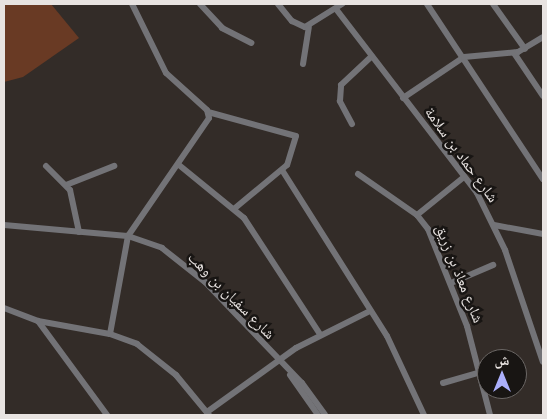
<!DOCTYPE html>
<html>
<head>
<meta charset="utf-8">
<style>
	body { margin:0 }
	#map { position:relative; width:547px; height:419px; overflow:hidden; background:#332c28; font-family:Jost,"Noto Naskh Arabic",sans-serif }
	div>[style] { position:absolute }
	[style*='--x'] { left:calc(var(--x)*1px); top:calc(var(--y)*1px); width:calc(var(--w)*1px); rotate:calc(var(--a)*1deg) }
	.green>* { inset:0; background:#693a24 }
	.minor>* { height:6px; margin:-3px; padding:0 3px; transform-origin:3px; border-radius:3px; background:#737377 }
	span { translate:-50% -50%; white-space:nowrap; text-align:center; line-height:1.15; -webkit-text-stroke:5px #181513; paint-order:stroke }
	.street-label { font-size:15px; color:#e8e3e1 }
	.frame { position:absolute; inset:0; border:5px solid #e8e3e1; pointer-events:none }
	.north { position:absolute; left:477px; top:349px; width:50px; height:50px; box-sizing:border-box; background:#181513; border:1px solid #6b6765; border-radius:50%; rotate:0deg; font-size:14px; font-weight:700; line-height:20px; text-align:center; color:#e8e3e1 }
	.north::after { content:''; display:block; margin:auto; width:18px; height:22px; background:#abaffb; clip-path:polygon(50% 0,100% 100%,50% 72%,0 100%) }
</style>
</head>
<body>
<div id="map">
	<div class="green">
		<i style="clip-path:polygon(4px 4px,51px 4px,79px 38px,23px 77px,4px 82px)"></i>
	</div>
	<div class="minor">
		<i style="--x:200;--y:4;--w:33;--a:47"></i>
		<i style="--x:222;--y:28;--w:33;--a:27"></i>
		<i style="--x:278;--y:4;--w:22;--a:51"></i>
		<i style="--x:292;--y:21;--w:14;--a:25"></i>
		<i style="--x:305;--y:27;--w:44;--a:-31.9"></i>
		<i style="--x:427;--y:4;--w:210;--a:56.5"></i>
		<i style="--x:493;--y:4;--w:55;--a:54.6"></i>
		<i style="--x:336;--y:9;--w:232;--a:52.5"></i>
		<i style="--x:477;--y:193;--w:64;--a:63.8"></i>
		<i style="--x:505;--y:250;--w:118;--a:71.3"></i>
		<i style="--x:514;--y:53;--w:52;--a:56"></i>
		<i style="--x:303;--y:64;--w:37;--a:-81"></i>
		<i style="--x:403;--y:98;--w:73;--a:-33.9"></i>
		<i style="--x:464;--y:57;--w:54;--a:-5.3"></i>
		<i style="--x:518;--y:52;--w:29;--a:-31"></i>
		<i style="--x:208;--y:112;--w:91;--a:15.3"></i>
		<i style="--x:296;--y:136;--w:30;--a:107"></i>
		<i style="--x:287;--y:165;--w:67;--a:140.4"></i>
		<i style="--x:352;--y:124;--w:26;--a:-118"></i>
		<i style="--x:340;--y:101;--w:16;--a:-86"></i>
		<i style="--x:341;--y:85;--w:42;--a:-43.1"></i>
		<i style="--x:179;--y:165;--w:84;--a:39.2"></i>
		<i style="--x:244;--y:218;--w:139;--a:56.8"></i>
		<i style="--x:46;--y:166;--w:34;--a:45"></i>
		<i style="--x:70;--y:190;--w:43;--a:77.9"></i>
		<i style="--x:282;--y:170;--w:196;--a:57.7"></i>
		<i style="--x:387;--y:336;--w:87;--a:64.9"></i>
		<i style="--x:358;--y:174;--w:72;--a:34.8"></i>
		<i style="--x:417;--y:215;--w:18;--a:52"></i>
		<i style="--x:428;--y:229;--w:105;--a:68.1"></i>
		<i style="--x:467;--y:326;--w:92;--a:75.5"></i>
		<i style="--x:66;--y:185;--w:52;--a:-21.6"></i>
		<i style="--x:417;--y:215;--w:60;--a:-39"></i>
		<i style="--x:4;--y:225;--w:124;--a:5.1"></i>
		<i style="--x:128;--y:236;--w:36;--a:19"></i>
		<i style="--x:162;--y:248;--w:55;--a:38.3"></i>
		<i style="--x:205;--y:282;--w:140;--a:46.2"></i>
		<i style="--x:302;--y:383;--w:39;--a:54"></i>
		<i style="--x:494;--y:225;--w:50;--a:10.4"></i>
		<i style="--x:451;--y:283;--w:46;--a:-23.2"></i>
		<i style="--x:4;--y:308;--w:36;--a:21"></i>
		<i style="--x:38;--y:321;--w:73;--a:10.2"></i>
		<i style="--x:110;--y:334;--w:29;--a:20"></i>
		<i style="--x:137;--y:344;--w:50;--a:38.5"></i>
		<i style="--x:176;--y:375;--w:52;--a:50.5"></i>
		<i style="--x:38;--y:321;--w:117;--a:53.7"></i>
		<i style="--x:110;--y:334;--w:100;--a:-79.6"></i>
		<i style="--x:128;--y:236;--w:143;--a:-55.5"></i>
		<i style="--x:209;--y:118;--w:8;--a:-104"></i>
		<i style="--x:207;--y:110;--w:55;--a:-137.9"></i>
		<i style="--x:166;--y:73;--w:77;--a:-116.2"></i>
		<i style="--x:290;--y:375;--w:49;--a:55"></i>
		<i style="--x:443;--y:383;--w:40;--a:-16"></i>
		<i style="--x:207;--y:412;--w:110;--a:-35.7"></i>
		<i style="--x:296;--y:348;--w:83;--a:-26.6"></i>
	</div>
	<div class="street-label">
		<span style="left:461px;top:155px;rotate:54deg">شارع حماد بن سلامة</span>
		<span style="left:459px;top:274px;rotate:68deg">شارع معاذ بن زريق</span>
		<span style="left:231px;top:296px;rotate:45deg">شارع سفيان بن وهب</span>
	</div>
	<div class="frame"></div>
	<div class="north">ش</div>
</div>
</body>
</html>
